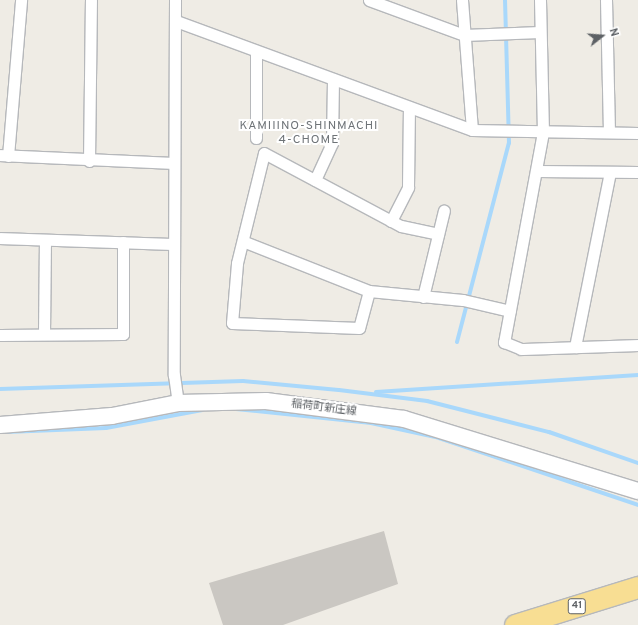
<!DOCTYPE html>
<html>
<head>
<meta charset="utf-8">
<style>
	body { margin:0 }
	#map { position:relative; width:638px; height:625px; overflow:hidden; background:#efece5; font-family:Overpass,"Noto Sans JP",sans-serif }
	div>[style] { position:absolute }
	[style*='--x'] { left:calc(var(--x)*1px); top:calc(var(--y)*1px); width:calc(var(--w)*1px); rotate:calc(var(--a)*1deg) }
	.stream>* { height:4px; margin:-2px; padding:0 2px; transform-origin:2px; border-radius:2px; background:#a9d8fb }
	.building>* { inset:0; background:#cac7c2 }
	.roads { filter:drop-shadow(1px 0 #b6b8bb) drop-shadow(-1px 0 #b6b8bb) drop-shadow(0 1px #b6b8bb) drop-shadow(0 -1px #b6b8bb) }
	.street>* { height:11px; margin:-5.5px; padding:0 5.5px; transform-origin:5.5px; border-radius:5.5px; background:#fff }
	.secondary>* { height:16px; margin:-8px; padding:0 8px; transform-origin:8px; border-radius:8px; background:#fff }
	.highway>* { height:21px; margin:-10.5px; padding:0 10.5px; transform-origin:10.5px; border-radius:10.5px; background:#f8de93 }
	span { translate:-50% -50%; white-space:nowrap; text-align:center; line-height:1.15; -webkit-text-stroke:4px #fff; paint-order:stroke }
	.shield-label span { padding:1px 3px; background:#fff; border:1px solid; border-radius:3px; -webkit-text-stroke-width:0 }
	.shield-label { font-size:10px; color:#5d6165; font-weight:700 }
	.street-label { font-size:11px; color:#5d6165 }
	.neighbourhood-label { font-size:12px; color:#6e7377; letter-spacing:1px }
	.north { position:absolute; left:582px; top:16px; width:40px; height:40px; -webkit-text-stroke:3px #fff; paint-order:stroke; rotate:73deg; font-size:11px; font-weight:700; line-height:16px; text-align:center; color:#5d6165 }
	.north::after { content:''; display:block; margin:auto; width:14px; height:18px; background:#5d6165; clip-path:polygon(50% 0,100% 100%,50% 72%,0 100%) }
</style>
</head>
<body>
<div id="map">
	<div class="stream">
		<i style="--x:457;--y:342;--w:206;--a:-75.4"></i>
		<i style="--x:509;--y:143;--w:143;--a:-91.6"></i>
		<i style="--x:0;--y:389;--w:243;--a:-1.9"></i>
		<i style="--x:243;--y:381;--w:96;--a:5.4"></i>
		<i style="--x:339;--y:390;--w:89;--a:7.1"></i>
		<i style="--x:427;--y:401;--w:126;--a:14.3"></i>
		<i style="--x:549;--y:432;--w:94;--a:19.2"></i>
		<i style="--x:376;--y:392;--w:263;--a:-3.7"></i>
		<i style="--x:236;--y:409;--w:136;--a:5.9"></i>
		<i style="--x:371;--y:423;--w:66;--a:12.2"></i>
		<i style="--x:436;--y:437;--w:213;--a:18.6"></i>
		<i style="--x:6;--y:432;--w:100;--a:-2.3"></i>
		<i style="--x:106;--y:428;--w:98;--a:-10.6"></i>
	</div>
	<div class="building">
		<i style="clip-path:polygon(384px 531px,398px 584px,283px 625px,223px 625px,209px 583px)"></i>
	</div>
	<div class="roads">
		<div class="street">
			<i style="--x:175;--y:0;--w:375;--a:90.2"></i>
			<i style="--x:174;--y:375;--w:28;--a:82"></i>
			<i style="--x:369;--y:0;--w:101;--a:20.2"></i>
			<i style="--x:464;--y:35;--w:76;--a:-2.3"></i>
			<i style="--x:462;--y:0;--w:130;--a:85.6"></i>
			<i style="--x:540;--y:0;--w:132;--a:88.7"></i>
			<i style="--x:543;--y:132;--w:214;--a:100.5"></i>
			<i style="--x:504;--y:342;--w:18;--a:22"></i>
			<i style="--x:521;--y:349;--w:117;--a:-2"></i>
			<i style="--x:606;--y:0;--w:132;--a:88.7"></i>
			<i style="--x:176;--y:21;--w:315;--a:20.2"></i>
			<i style="--x:472;--y:130;--w:166;--a:1"></i>
			<i style="--x:256;--y:138;--w:87;--a:-90"></i>
			<i style="--x:0;--y:155;--w:174;--a:2.6"></i>
			<i style="--x:8;--y:156;--w:157;--a:-85.2"></i>
			<i style="--x:89;--y:161;--w:161;--a:-89.3"></i>
			<i style="--x:538;--y:171;--w:100;--a:0.6"></i>
			<i style="--x:315;--y:180;--w:41;--a:-65.3"></i>
			<i style="--x:332;--y:143;--w:64;--a:-89.1"></i>
			<i style="--x:391;--y:221;--w:38;--a:-63"></i>
			<i style="--x:408;--y:187;--w:80;--a:-89.3"></i>
			<i style="--x:0;--y:238;--w:174;--a:2"></i>
			<i style="--x:245;--y:242;--w:133;--a:21.6"></i>
			<i style="--x:369;--y:291;--w:94;--a:5.5"></i>
			<i style="--x:463;--y:300;--w:48;--a:13.2"></i>
			<i style="--x:369;--y:291;--w:38;--a:105"></i>
			<i style="--x:359;--y:328;--w:127;--a:-177.7"></i>
			<i style="--x:232;--y:323;--w:60;--a:-85.2"></i>
			<i style="--x:237;--y:263;--w:113;--a:-76.2"></i>
			<i style="--x:264;--y:153;--w:155;--a:28.1"></i>
			<i style="--x:401;--y:226;--w:38;--a:12"></i>
			<i style="--x:423;--y:297;--w:89;--a:-76.4"></i>
			<i style="--x:44;--y:334;--w:94;--a:-89.4"></i>
			<i style="--x:0;--y:335;--w:123;--a:-0.5"></i>
			<i style="--x:123;--y:334;--w:92;--a:-90"></i>
			<i style="--x:575;--y:347;--w:178;--a:-78.7"></i>
		</div>
		<div class="secondary">
			<i style="--x:0;--y:425;--w:112;--a:-4.6"></i>
			<i style="--x:112;--y:416;--w:67;--a:-11.1"></i>
			<i style="--x:178;--y:403;--w:88;--a:-1.3"></i>
			<i style="--x:266;--y:401;--w:139;--a:7.4"></i>
			<i style="--x:404;--y:419;--w:245;--a:17.1"></i>
		</div>
		<div class="highway">
			<i style="--x:515;--y:625;--w:129;--a:-17.2"></i>
		</div>
	</div>
	<div class="shield-label">
		<span style="left:577px;top:606px">41</span>
	</div>
	<div class="street-label">
		<span style="left:324px;top:408px;rotate:7deg">稲荷町新庄線</span>
	</div>
	<div class="neighbourhood-label">
		<span style="left:309px;top:134px">KAMIIINO-SHINMACHI<br>4-CHOME</span>
	</div>
	<div class="north">N</div>
</div>
</body>
</html>
